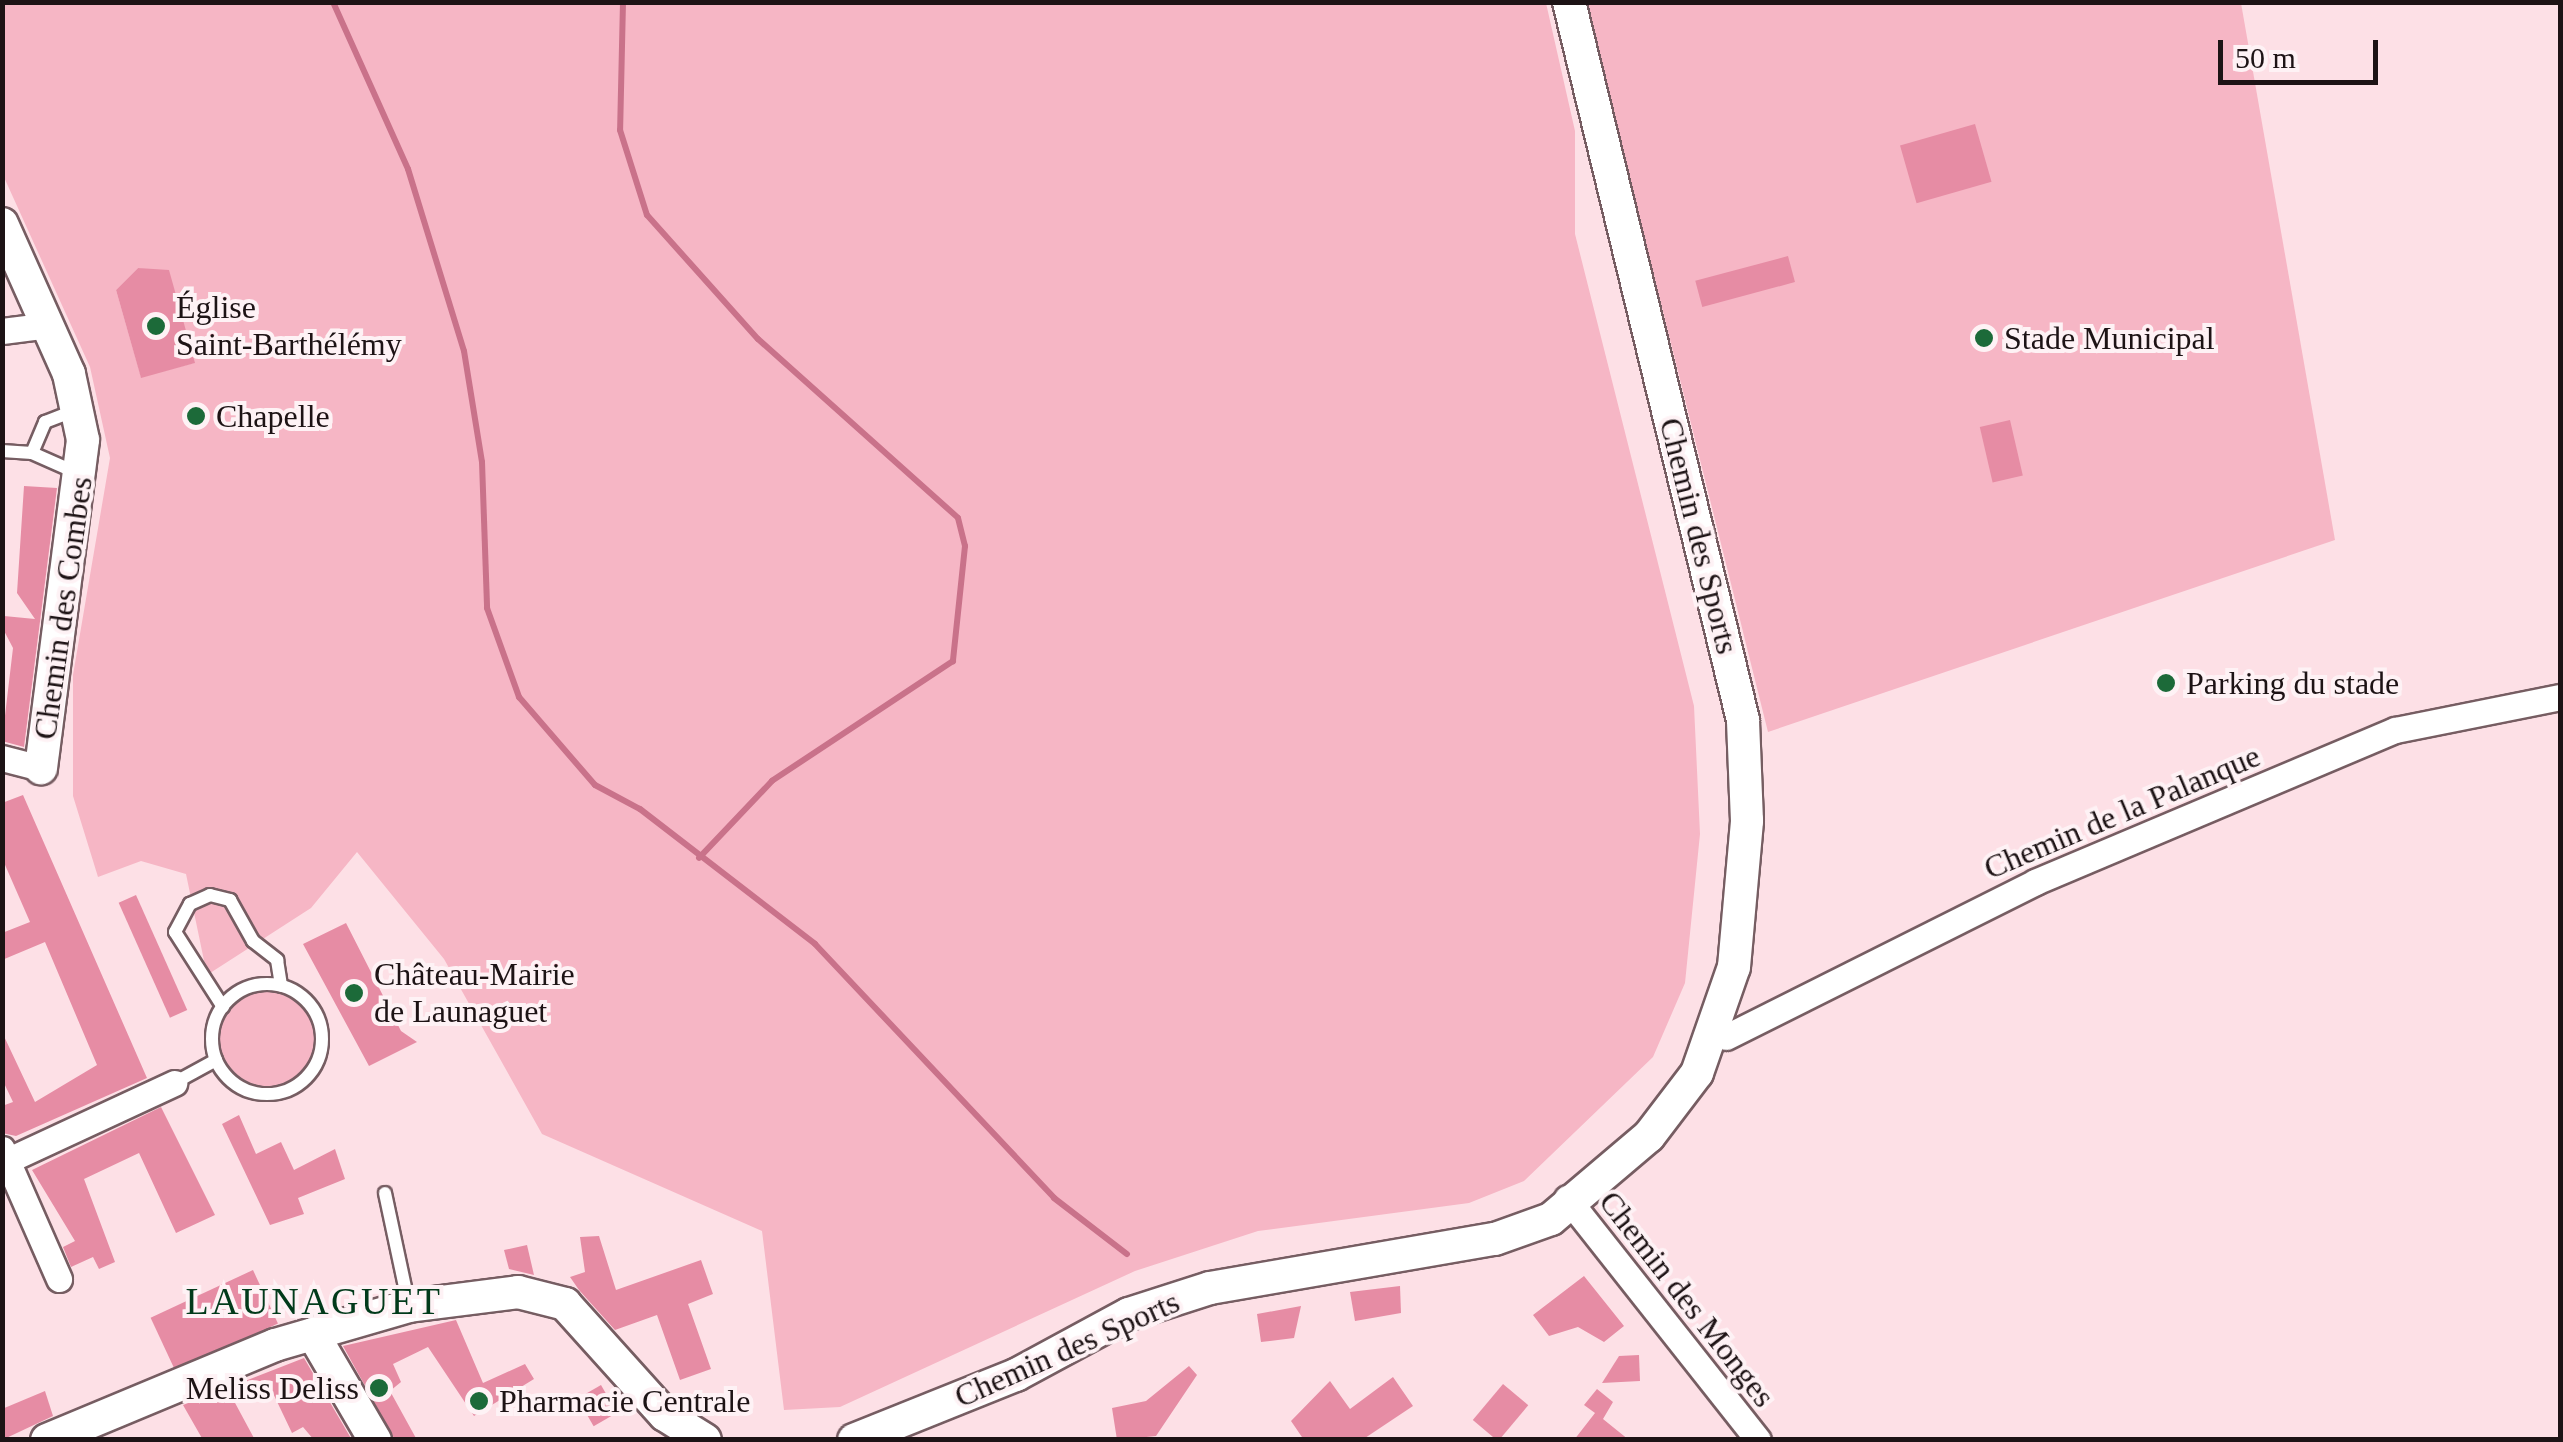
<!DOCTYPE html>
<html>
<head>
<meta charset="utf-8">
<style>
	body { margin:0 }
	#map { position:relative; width:2563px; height:1442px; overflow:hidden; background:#fde0e6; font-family:Georgia,serif }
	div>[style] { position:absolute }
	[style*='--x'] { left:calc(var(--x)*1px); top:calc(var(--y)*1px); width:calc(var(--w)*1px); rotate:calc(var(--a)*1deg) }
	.green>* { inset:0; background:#f6b6c5 }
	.round { border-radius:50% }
	.stream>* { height:6px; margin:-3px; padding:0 3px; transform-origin:3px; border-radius:3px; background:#c9728a }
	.building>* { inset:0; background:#e68ca4; transform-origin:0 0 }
	.roads { filter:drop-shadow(2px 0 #765d62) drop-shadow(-2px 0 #765d62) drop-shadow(0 2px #765d62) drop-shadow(0 -2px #765d62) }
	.service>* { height:12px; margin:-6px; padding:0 6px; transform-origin:6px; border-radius:6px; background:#fff }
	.service>.ring { margin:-6px; padding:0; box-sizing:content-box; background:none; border:12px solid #fff; border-radius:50% }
	.minor>* { height:25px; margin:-12.5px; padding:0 12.5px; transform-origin:12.5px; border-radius:12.5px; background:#fff }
	.tertiary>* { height:32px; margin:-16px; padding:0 16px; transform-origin:16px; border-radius:16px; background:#fff }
	.dots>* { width:28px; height:28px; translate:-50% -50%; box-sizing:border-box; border:5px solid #fef2f5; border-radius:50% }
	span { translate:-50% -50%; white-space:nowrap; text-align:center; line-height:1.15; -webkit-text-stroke:8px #fef2f5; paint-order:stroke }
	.poi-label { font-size:32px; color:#1d1315 }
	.left { translate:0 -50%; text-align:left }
	.right { translate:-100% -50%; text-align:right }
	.street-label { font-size:32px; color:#1d1315 }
	.quarter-label { font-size:38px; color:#013a1a; letter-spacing:2.5px }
	.frame { position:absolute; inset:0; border:5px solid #1d1315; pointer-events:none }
	.scale { position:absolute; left:2218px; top:40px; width:160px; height:45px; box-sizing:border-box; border:5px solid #1d1315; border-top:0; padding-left:12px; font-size:30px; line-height:35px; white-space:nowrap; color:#1d1315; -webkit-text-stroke:8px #fef2f5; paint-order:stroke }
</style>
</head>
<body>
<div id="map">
	<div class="green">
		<i style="clip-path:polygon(evenodd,3px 3px,1546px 3px,1575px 131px,1575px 234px,1694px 706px,1700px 834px,1685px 983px,1653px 1057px,1524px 1181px,1469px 1203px,1258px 1231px,1135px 1271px,840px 1407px,784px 1410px,762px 1231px,542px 1134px,444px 959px,357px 852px,311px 908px,207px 975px,186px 874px,141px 861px,98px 877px,73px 796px,73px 675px,110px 458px,90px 367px,3px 175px,3px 3px,138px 268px,155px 272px,194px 363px,141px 377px,116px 290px,138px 268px)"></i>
		<i style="clip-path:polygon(1586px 3px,2241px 3px,2335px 540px,1768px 732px)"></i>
		<i class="round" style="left:218px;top:991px;width:98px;height:98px"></i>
	</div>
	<div class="stream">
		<i style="--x:333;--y:2;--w:183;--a:65.8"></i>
		<i style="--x:408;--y:169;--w:190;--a:72.9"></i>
		<i style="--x:464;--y:351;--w:112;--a:80.8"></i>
		<i style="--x:482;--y:462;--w:146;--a:88"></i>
		<i style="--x:487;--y:608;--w:95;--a:70.2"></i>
		<i style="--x:519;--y:697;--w:116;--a:49.2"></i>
		<i style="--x:595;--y:785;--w:51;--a:28.1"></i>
		<i style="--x:640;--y:809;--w:221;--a:37.6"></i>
		<i style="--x:815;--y:944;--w:349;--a:46.7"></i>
		<i style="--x:1054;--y:1198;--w:92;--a:37.5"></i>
		<i style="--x:623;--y:2;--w:128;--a:91.3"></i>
		<i style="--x:620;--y:130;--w:89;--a:72.4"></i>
		<i style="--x:647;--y:215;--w:166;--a:48.2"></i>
		<i style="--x:758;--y:339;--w:268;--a:41.8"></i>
		<i style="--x:958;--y:518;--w:29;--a:76"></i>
		<i style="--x:965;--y:546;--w:116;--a:96"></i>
		<i style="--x:953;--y:661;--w:217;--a:146.5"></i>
		<i style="--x:772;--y:781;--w:106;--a:133.5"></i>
	</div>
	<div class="building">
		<i style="left:1975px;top:124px;width:60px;height:78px;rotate:74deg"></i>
		<i style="left:1788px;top:256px;width:27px;height:96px;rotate:75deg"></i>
		<i style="clip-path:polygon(138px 268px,169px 270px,195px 363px,141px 378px,116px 290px)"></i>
		<i style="left:2010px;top:420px;width:57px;height:31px;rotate:77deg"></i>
		<i style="clip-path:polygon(24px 486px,57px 488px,24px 747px,2px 741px,13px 648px,2px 627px,4px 616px,35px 619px,17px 593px)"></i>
		<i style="clip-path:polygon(23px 795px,147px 1078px,16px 1136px,2px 1133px,2px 1106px,13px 1102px,2px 1079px,2px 1032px,35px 1102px,97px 1065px,45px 942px,2px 960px,2px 933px,30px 922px,2px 858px,2px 803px)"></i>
		<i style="left:136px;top:895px;width:126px;height:19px;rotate:66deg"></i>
		<i style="clip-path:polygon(346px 923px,401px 1031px,417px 1042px,369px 1066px,303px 944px)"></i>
		<i style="clip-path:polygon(161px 1107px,215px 1215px,176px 1233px,139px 1153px,84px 1179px,115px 1262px,99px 1269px,93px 1257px,71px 1267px,63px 1247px,75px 1241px,32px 1170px)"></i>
		<i style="clip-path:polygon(239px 1115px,256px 1154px,281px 1142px,294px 1170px,335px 1149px,345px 1179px,298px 1198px,304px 1214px,270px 1225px,222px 1124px)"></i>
		<i style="clip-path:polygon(599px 1236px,616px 1290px,701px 1260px,713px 1294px,688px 1304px,711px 1369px,680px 1380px,657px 1315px,615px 1330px,579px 1290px,570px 1277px,585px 1272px,580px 1237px)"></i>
		<i style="clip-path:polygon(527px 1245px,534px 1275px,509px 1269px,504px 1250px)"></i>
		<i style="left:253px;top:1270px;width:59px;height:113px;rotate:65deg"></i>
		<i style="clip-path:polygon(1584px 1276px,1624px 1326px,1604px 1342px,1578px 1327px,1549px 1336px,1533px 1315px)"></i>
		<i style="clip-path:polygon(1400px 1286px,1401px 1313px,1355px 1321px,1350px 1292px)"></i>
		<i style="clip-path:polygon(1301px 1306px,1294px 1338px,1261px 1342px,1257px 1314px)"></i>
		<i style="clip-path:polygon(456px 1320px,483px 1383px,525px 1364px,534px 1379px,474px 1416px,428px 1347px,393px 1364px,401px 1382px,390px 1391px,417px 1440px,395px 1440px,343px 1346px)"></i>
		<i style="clip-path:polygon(1639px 1355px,1640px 1381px,1602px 1383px,1619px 1356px)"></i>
		<i style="clip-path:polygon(304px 1358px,352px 1440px,314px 1440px,303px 1427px,292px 1433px,271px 1389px,234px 1401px,255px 1440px,203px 1440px,183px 1405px)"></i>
		<i style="clip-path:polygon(1189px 1366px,1197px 1375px,1156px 1436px,1117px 1440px,1112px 1408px,1146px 1401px)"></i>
		<i style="clip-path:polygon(1393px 1377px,1413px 1406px,1362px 1440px,1304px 1440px,1291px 1421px,1330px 1381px,1350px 1409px)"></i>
		<i style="left:1503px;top:1384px;width:33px;height:47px;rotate:40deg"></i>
		<i style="left:601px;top:1385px;width:32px;height:27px;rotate:60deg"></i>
		<i style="clip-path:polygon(1597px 1389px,1613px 1402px,1603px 1419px,1629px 1440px,1574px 1440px,1595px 1413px,1584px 1405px)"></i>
		<i style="clip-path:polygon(45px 1391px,53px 1416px,2px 1440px,2px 1409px)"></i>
	</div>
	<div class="roads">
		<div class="service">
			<i style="--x:2;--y:451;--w:30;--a:4"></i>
			<i style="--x:75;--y:472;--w:47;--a:-156.2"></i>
			<i style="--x:32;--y:453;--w:34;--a:-67"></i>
			<i style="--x:45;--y:422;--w:33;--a:-21"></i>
			<i class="ring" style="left:212px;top:984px;width:98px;height:98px"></i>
			<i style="--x:223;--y:1007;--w:89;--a:-122.6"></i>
			<i style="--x:175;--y:932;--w:32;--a:-62"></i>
			<i style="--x:190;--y:904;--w:22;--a:-24"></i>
			<i style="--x:210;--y:895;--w:21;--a:14"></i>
			<i style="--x:230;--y:900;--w:47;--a:60.7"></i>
			<i style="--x:253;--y:941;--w:31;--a:38"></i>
			<i style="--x:277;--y:960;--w:26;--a:81"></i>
			<i style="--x:174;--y:1083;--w:48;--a:-28.7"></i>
			<i style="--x:385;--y:1193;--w:116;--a:78"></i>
		</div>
		<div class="minor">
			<i style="--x:2;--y:331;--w:47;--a:-7.3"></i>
			<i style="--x:2;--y:758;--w:40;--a:14.4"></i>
			<i style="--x:1726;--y:1037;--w:346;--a:-26.6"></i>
			<i style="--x:2035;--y:882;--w:391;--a:-22.9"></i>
			<i style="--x:2395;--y:730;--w:168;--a:-11.3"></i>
			<i style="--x:2;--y:1149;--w:142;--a:66.3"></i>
			<i style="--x:2;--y:1163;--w:190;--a:-24.9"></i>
			<i style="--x:1567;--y:1198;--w:308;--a:51.7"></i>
		</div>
		<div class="tertiary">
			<i style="--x:2;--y:224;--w:164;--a:65.9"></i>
			<i style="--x:69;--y:374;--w:67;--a:78"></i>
			<i style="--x:83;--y:440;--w:331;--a:97.3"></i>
			<i style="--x:313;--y:1334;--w:123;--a:59.7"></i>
			<i style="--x:47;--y:1440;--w:247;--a:-22.6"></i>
			<i style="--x:275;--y:1345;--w:140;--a:-16.2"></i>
			<i style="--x:409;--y:1306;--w:110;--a:-7.3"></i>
			<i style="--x:518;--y:1292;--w:49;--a:14.3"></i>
			<i style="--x:565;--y:1304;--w:149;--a:48"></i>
			<i style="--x:665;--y:1415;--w:47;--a:32"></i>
			<i style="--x:854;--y:1440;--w:175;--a:-21.9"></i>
			<i style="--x:1016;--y:1375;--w:128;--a:-28.4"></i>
			<i style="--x:1129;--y:1314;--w:85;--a:-17.8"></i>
			<i style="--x:1210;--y:1288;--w:289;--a:-9.8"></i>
			<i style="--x:1495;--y:1239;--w:59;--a:-19.7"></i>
			<i style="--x:1551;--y:1219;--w:128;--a:-40.3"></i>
			<i style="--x:1649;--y:1136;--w:79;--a:-52.7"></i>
			<i style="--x:1697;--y:1073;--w:112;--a:-70.8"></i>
			<i style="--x:1734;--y:967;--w:147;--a:-84.9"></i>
			<i style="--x:1747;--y:821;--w:101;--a:-92.3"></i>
			<i style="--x:1743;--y:720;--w:739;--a:-103.62"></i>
		</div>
	</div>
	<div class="dots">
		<i style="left:156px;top:326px;background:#1c6a39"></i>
		<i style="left:1984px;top:338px;background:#1c6a39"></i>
		<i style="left:196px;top:416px;background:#1c6a39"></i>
		<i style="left:2166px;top:683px;background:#1c6a39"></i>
		<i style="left:354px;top:993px;background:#1c6a39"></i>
		<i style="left:379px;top:1388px;background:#1c6a39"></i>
		<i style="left:479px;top:1401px;background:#1c6a39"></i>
	</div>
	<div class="poi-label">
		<span class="left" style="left:176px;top:326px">Église<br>Saint-Barthélémy</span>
		<span class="left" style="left:2004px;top:338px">Stade Municipal</span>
		<span class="left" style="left:216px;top:416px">Chapelle</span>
		<span class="left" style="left:2186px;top:683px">Parking du stade</span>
		<span class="left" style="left:374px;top:993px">Château-Mairie<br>de Launaguet</span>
		<span class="right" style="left:359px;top:1388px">Meliss Deliss</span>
		<span class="left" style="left:499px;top:1401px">Pharmacie Centrale</span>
	</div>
	<div class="street-label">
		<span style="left:1699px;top:536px;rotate:76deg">Chemin des Sports</span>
		<span style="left:63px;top:608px;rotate:-82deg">Chemin des Combes</span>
		<span style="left:2122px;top:812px;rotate:-23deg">Chemin de la Palanque</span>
		<span style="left:1687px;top:1299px;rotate:52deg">Chemin des Monges</span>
		<span style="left:1067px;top:1349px;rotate:-24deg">Chemin des Sports</span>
	</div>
	<div class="quarter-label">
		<span style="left:314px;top:1302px">LAUNAGUET</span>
	</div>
	<div class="frame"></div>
	<div class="scale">50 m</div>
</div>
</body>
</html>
